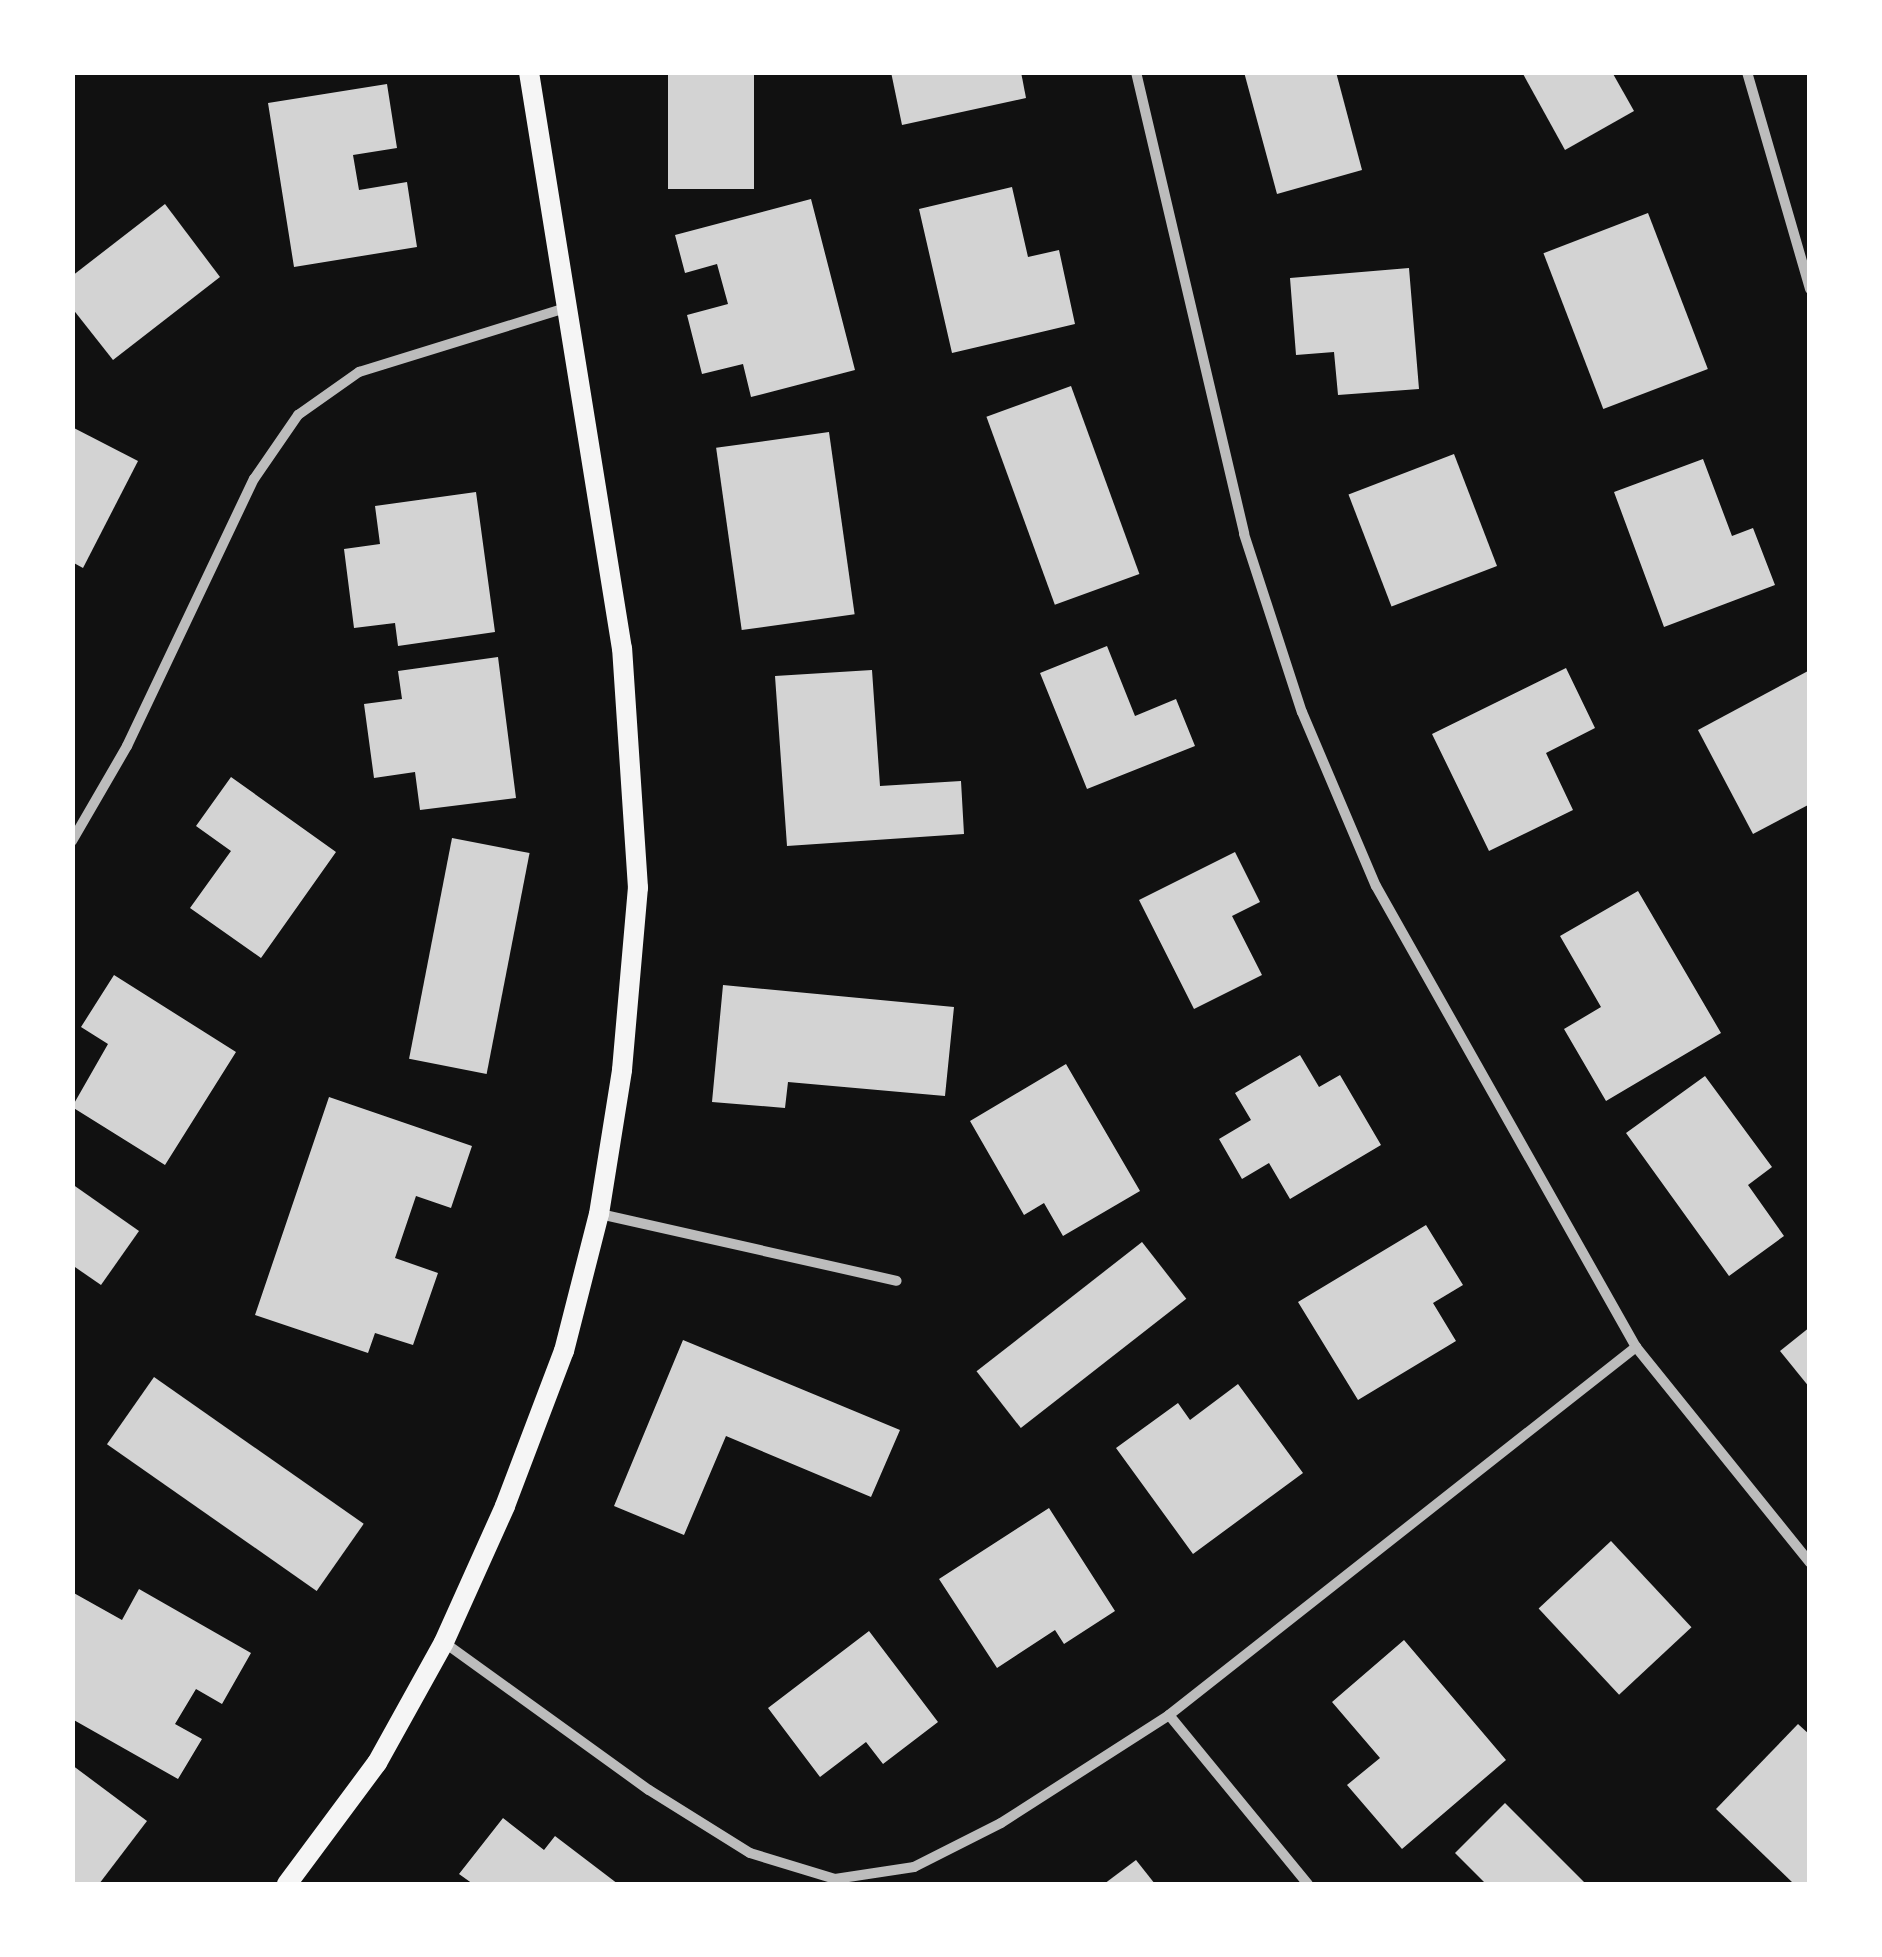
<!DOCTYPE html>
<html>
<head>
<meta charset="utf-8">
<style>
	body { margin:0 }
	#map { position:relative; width:1882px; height:1957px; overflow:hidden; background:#111; font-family:"Archivo Narrow",sans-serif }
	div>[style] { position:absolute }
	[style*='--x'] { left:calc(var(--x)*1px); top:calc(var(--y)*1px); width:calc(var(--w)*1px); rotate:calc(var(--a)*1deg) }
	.building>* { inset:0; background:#d3d3d3; transform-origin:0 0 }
	.minor>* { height:10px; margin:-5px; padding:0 5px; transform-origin:5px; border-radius:5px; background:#bcbcbc }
	.secondary>* { height:20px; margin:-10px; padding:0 10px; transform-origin:10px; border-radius:10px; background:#f5f5f5 }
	span { translate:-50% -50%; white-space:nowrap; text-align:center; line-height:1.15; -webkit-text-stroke:10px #fff; paint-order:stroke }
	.frame { position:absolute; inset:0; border:75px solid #fff; pointer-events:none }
</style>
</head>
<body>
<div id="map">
	<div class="building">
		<i style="left:668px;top:72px;width:86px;height:117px"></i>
		<i style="clip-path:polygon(891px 72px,1021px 72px,1026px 98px,902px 125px)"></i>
		<i style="clip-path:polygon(1244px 72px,1336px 72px,1362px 170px,1277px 194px)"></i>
		<i style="clip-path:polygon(1522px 72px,1612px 72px,1634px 111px,1565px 150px)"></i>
		<i style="clip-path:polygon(387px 84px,397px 148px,353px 155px,359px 190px,407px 182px,417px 247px,294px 267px,268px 103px)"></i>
		<i style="clip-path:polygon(1012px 187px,1028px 257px,1059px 250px,1075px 324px,952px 353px,919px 209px)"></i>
		<i style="clip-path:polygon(811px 199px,855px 370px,751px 397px,743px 364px,702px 374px,687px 315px,728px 304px,717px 264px,685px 273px,675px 235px)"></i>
		<i style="clip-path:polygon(165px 204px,220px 277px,113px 360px,72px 308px,72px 276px)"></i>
		<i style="left:1648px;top:213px;width:167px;height:112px;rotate:69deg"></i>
		<i style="clip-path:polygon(1409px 268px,1419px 389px,1338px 395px,1334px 352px,1296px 355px,1290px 278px)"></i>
		<i style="left:1071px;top:386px;width:200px;height:90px;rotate:70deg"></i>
		<i style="clip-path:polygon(72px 427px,138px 461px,83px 568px,72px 562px)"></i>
		<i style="left:829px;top:432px;width:184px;height:114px;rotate:82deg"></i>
		<i style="left:1454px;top:454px;width:120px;height:113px;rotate:69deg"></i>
		<i style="clip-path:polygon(1703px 459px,1732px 536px,1753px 528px,1775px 585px,1664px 627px,1614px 492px)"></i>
		<i style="clip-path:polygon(476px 492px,495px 632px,398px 646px,395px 623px,354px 628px,344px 549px,380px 544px,375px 506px)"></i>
		<i style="clip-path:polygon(1107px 646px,1135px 716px,1176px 699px,1195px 746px,1087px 789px,1040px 673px)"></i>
		<i style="clip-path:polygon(498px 657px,516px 798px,420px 810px,415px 772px,374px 778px,364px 704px,402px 699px,398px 671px)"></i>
		<i style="clip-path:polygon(1566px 668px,1595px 728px,1546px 753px,1573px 810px,1489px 851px,1432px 734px)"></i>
		<i style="clip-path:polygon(872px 670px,880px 786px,961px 781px,964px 834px,787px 846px,775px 676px)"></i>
		<i style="clip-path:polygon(1808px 671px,1810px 804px,1753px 834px,1698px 730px)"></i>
		<i style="clip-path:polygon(231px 777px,336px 852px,261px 958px,190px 908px,231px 851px,196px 826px)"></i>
		<i style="left:452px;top:838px;width:79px;height:225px;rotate:11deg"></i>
		<i style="clip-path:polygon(1235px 852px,1260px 902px,1232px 916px,1262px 975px,1194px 1009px,1139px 900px)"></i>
		<i style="clip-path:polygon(1638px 891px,1721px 1033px,1606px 1101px,1564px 1029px,1601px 1007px,1560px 936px)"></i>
		<i style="clip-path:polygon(114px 975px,236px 1052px,165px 1165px,72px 1107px,108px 1044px,81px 1027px)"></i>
		<i style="clip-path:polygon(723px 985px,954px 1007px,945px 1096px,788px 1082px,785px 1108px,712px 1102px)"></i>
		<i style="clip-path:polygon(1300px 1055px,1319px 1087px,1340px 1075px,1381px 1145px,1290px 1199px,1269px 1163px,1242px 1179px,1219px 1139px,1251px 1120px,1235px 1093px)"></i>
		<i style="clip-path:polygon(1066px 1064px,1140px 1191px,1063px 1236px,1044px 1203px,1024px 1215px,970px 1121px)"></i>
		<i style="clip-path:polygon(1705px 1076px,1772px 1167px,1748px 1185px,1784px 1236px,1729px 1276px,1626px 1133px)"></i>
		<i style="clip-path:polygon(329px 1097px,472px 1146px,451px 1208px,416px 1196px,395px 1258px,438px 1273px,413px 1345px,375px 1333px,368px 1353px,255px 1315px)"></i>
		<i style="clip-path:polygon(72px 1184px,139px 1231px,101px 1285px,72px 1265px)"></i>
		<i style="clip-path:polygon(1426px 1225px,1463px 1285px,1433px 1303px,1456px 1341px,1358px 1400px,1298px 1302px)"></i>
		<i style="left:1142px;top:1242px;width:72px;height:210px;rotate:52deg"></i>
		<i style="clip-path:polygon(1810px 1327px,1810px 1388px,1780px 1351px)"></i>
		<i style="clip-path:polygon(683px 1340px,900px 1430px,871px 1497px,726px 1436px,684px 1535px,614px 1506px)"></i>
		<i style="left:154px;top:1377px;width:256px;height:82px;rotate:35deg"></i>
		<i style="clip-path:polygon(1238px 1384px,1303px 1473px,1193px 1554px,1116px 1448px,1178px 1403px,1190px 1420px)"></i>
		<i style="clip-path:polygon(1049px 1508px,1115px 1611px,1064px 1644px,1055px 1630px,997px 1668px,939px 1579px)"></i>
		<i style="left:1611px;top:1541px;width:118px;height:99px;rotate:47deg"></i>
		<i style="clip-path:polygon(139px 1589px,251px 1653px,222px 1704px,196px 1689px,175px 1724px,202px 1739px,178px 1779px,72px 1719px,72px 1592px,122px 1620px)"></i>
		<i style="clip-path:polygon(869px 1631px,938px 1722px,883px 1764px,866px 1742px,820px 1777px,768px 1708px)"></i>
		<i style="clip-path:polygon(1404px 1640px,1506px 1760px,1402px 1849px,1347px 1785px,1380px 1758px,1332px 1702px)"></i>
		<i style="clip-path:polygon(1798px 1724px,1810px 1735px,1810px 1884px,1794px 1884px,1716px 1809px)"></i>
		<i style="clip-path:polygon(72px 1765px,147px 1821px,99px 1884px,72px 1884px)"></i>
		<i style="clip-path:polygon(1505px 1803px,1586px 1884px,1486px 1884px,1455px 1853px)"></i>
		<i style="clip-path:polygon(503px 1818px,544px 1850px,555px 1836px,618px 1884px,473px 1884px,459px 1874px)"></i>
		<i style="clip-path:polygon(1136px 1860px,1155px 1884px,1104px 1884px)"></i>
	</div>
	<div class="minor">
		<i style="--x:1136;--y:72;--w:474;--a:76.8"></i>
		<i style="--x:1244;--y:534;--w:187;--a:72"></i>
		<i style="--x:1302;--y:712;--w:189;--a:67"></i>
		<i style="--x:1376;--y:886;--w:529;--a:60.58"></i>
		<i style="--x:1636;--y:1347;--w:277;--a:51.1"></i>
		<i style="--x:1747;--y:72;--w:226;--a:73.8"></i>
		<i style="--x:72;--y:841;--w:110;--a:-59.9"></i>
		<i style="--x:127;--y:746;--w:296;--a:-64.6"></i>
		<i style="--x:254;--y:479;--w:78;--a:-55.5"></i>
		<i style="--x:298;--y:415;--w:75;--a:-35.2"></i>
		<i style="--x:359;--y:372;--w:217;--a:-17.2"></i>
		<i style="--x:600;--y:1214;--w:304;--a:12.7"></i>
		<i style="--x:445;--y:1643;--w:251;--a:35.8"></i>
		<i style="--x:649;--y:1790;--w:119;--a:32"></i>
		<i style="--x:750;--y:1853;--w:89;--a:17"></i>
		<i style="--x:835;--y:1879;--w:80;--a:-8.6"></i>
		<i style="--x:914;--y:1867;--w:97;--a:-26.8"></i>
		<i style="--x:1001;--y:1823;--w:200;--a:-32.7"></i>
		<i style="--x:1169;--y:1715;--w:595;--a:-38.24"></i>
		<i style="--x:1169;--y:1715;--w:219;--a:50.6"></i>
	</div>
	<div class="secondary">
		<i style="--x:287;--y:1884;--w:151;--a:-53.4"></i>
		<i style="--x:377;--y:1763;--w:138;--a:-61"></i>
		<i style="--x:444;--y:1642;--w:149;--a:-65.8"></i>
		<i style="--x:505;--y:1506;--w:166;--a:-69.2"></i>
		<i style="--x:564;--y:1351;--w:141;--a:-75.7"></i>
		<i style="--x:599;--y:1214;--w:146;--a:-80.9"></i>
		<i style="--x:622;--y:1070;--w:183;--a:-85"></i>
		<i style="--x:638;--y:888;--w:240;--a:-93.8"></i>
		<i style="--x:622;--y:649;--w:584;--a:-99.16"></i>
	</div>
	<div class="frame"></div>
</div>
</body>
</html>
